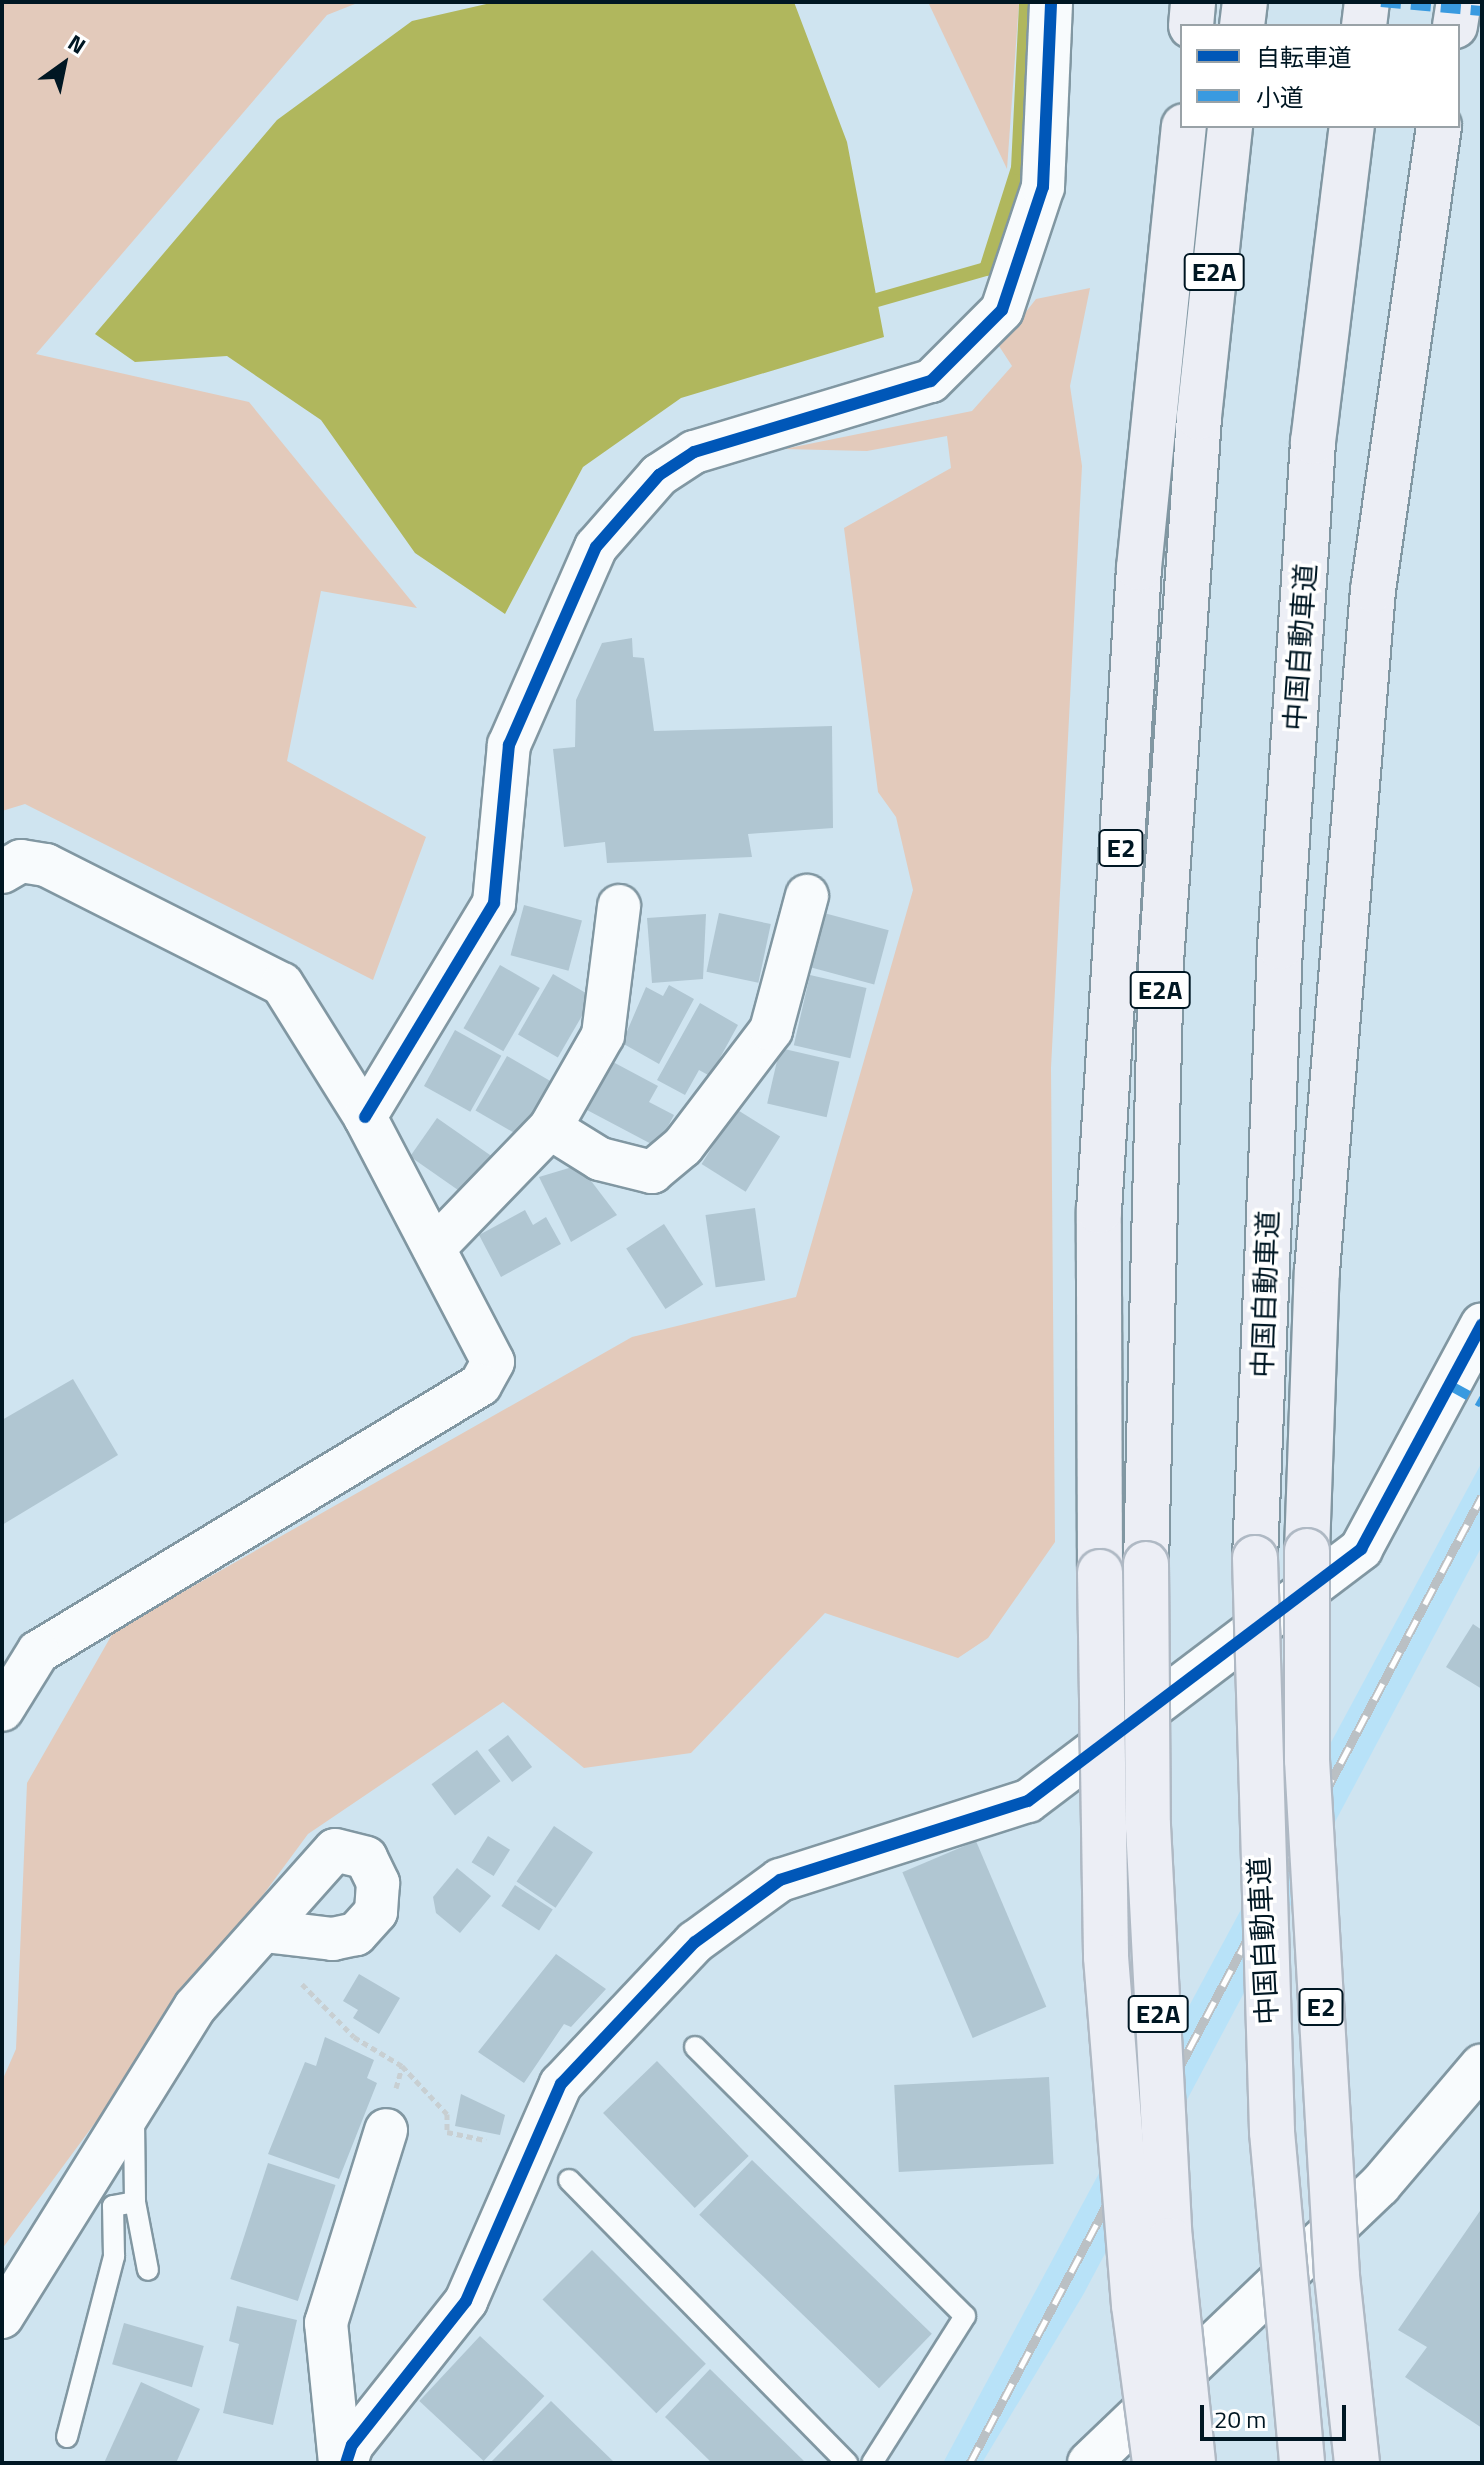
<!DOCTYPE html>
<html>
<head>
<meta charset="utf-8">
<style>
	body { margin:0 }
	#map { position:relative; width:1484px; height:2465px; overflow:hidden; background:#cfe4f0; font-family:"Titillium Web","Noto Sans JP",sans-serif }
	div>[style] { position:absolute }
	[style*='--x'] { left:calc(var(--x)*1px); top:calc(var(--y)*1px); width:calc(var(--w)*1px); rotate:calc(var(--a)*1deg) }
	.built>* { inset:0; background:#b8e2f8 }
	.green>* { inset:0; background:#e3cabb }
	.water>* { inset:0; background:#b0b75d }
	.stream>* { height:14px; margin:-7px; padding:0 7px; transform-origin:7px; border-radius:7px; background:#b0b75d }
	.building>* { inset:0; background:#b0c6d2; transform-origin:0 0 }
	.path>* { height:5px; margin-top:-2.5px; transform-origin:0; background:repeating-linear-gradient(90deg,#c8cfd2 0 6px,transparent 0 10px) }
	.roads { filter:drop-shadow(2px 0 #8197a2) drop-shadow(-2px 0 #8197a2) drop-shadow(0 2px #8197a2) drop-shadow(0 -2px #8197a2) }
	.service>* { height:20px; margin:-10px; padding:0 10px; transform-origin:10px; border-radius:10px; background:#f8fbfd }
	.minor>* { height:42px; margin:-21px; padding:0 21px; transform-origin:21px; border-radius:21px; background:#f8fbfd }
	.motorway>* { height:44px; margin:-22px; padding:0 22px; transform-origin:22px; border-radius:22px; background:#eceef5 }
	.rail>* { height:9px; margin-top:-4.5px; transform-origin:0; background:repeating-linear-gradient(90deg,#fff 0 18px,#bac0c4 0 36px); box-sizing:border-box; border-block:2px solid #bac0c4 }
	.bridges { filter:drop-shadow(2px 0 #afb9c4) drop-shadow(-2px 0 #afb9c4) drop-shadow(0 2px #afb9c4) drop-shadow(0 -2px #afb9c4) }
	.motorway-bridge>* { height:44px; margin:-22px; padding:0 22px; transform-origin:22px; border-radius:22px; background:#eceef5 }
	.quiet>* { height:10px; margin-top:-5px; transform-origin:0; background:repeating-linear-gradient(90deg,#399ae0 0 20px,transparent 0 30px) }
	.cycleway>* { height:12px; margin:-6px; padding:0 6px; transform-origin:6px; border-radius:6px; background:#0057b8 }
	span { translate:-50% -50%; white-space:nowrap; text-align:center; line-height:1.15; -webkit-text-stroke:7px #fff; paint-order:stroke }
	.shield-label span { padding:2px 6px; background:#fff; border:2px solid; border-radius:6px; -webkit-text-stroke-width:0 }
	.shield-label { font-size:26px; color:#001723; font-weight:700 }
	.street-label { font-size:28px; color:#001723 }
	.frame { position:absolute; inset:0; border:4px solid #001723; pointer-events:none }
	.legend { position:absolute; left:1180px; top:24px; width:280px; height:104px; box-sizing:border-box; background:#fff; border:2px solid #99a2a7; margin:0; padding:10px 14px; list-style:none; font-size:24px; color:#001723 }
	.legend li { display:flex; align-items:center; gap:16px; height:40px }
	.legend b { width:40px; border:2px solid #99a2a7 }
	.north { position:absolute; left:24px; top:24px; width:80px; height:80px; -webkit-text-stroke:6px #fff; paint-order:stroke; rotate:33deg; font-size:22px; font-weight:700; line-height:32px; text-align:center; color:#001723 }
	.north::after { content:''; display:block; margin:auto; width:28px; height:36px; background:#001723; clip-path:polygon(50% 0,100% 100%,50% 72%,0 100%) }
	.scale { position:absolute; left:1200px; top:2405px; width:146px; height:36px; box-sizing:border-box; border:4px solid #001723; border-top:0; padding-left:10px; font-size:24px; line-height:28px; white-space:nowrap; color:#001723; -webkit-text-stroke:6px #fff; paint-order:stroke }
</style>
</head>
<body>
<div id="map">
	<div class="built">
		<i style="clip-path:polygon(1482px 1462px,1482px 1546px,1083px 2295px,982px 2463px,943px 2463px)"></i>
	</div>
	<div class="green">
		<i style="clip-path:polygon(2px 2px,360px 2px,327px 15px,36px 354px,249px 402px,417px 608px,321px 591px,287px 761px,426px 837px,373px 980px,25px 804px,2px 811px)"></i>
		<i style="clip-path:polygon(928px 2px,1019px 2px,1007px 169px)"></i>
		<i style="clip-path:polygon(1090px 288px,1070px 386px,1082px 466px,1051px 1068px,1055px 1542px,988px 1638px,958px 1658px,825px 1613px,691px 1753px,584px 1768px,503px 1702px,308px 1834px,2px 2249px,2px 2081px,16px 2049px,27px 1783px,114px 1631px,632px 1337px,796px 1297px,913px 890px,896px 817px,878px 792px,844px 528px,951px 468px,947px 436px,867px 451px,784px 449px,972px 411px,1012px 366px,999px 346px,1036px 299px)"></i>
	</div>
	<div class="water">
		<i style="clip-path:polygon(495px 2px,794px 2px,847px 142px,884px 337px,681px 398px,583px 467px,505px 614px,415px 553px,321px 420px,227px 356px,135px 362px,95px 334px,277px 120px,412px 21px)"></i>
	</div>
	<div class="stream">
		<i style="--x:877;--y:300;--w:113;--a:-15.9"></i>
		<i style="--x:986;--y:269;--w:106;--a:-72.4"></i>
		<i style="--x:1018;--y:168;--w:166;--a:-87.2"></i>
	</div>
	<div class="building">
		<i style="clip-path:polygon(632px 638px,633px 657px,644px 658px,654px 731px,832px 726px,833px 828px,748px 834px,752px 857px,607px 863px,605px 842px,564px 847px,553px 749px,575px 747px,576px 700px,602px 643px)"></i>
		<i style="left:524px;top:905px;width:60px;height:52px;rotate:15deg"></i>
		<i style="left:719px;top:913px;width:53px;height:60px;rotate:12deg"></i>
		<i style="left:824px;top:913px;width:67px;height:56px;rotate:15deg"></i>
		<i style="clip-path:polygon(706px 914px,703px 979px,652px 983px,647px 918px)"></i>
		<i style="left:500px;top:965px;width:46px;height:73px;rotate:30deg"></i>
		<i style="left:553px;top:974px;width:46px;height:70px;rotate:30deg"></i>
		<i style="left:810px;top:975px;width:58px;height:72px;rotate:13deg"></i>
		<i style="clip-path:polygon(669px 985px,694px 999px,659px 1064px,622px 1043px,646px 987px,663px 996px)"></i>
		<i style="clip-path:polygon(700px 1003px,738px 1025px,710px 1076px,699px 1070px,685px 1095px,657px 1080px)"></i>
		<i style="left:455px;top:1030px;width:53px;height:64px;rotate:29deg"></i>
		<i style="left:780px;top:1048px;width:61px;height:57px;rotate:13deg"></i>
		<i style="left:507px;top:1056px;width:54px;height:63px;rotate:30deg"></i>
		<i style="clip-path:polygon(613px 1062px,658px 1086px,649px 1102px,674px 1115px,657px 1147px,587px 1110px)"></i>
		<i style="left:736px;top:1109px;width:52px;height:65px;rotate:32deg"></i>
		<i style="left:437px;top:1118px;width:66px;height:47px;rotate:35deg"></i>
		<i style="clip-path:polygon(579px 1165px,617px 1215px,571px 1242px,539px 1177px)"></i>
		<i style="left:755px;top:1208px;width:73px;height:50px;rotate:82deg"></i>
		<i style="clip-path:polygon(525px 1210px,533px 1225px,546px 1217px,561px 1244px,501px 1277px,479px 1235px)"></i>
		<i style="left:664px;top:1224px;width:72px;height:45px;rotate:57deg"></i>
		<i style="clip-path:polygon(73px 1379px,118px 1455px,2px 1525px,2px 1420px)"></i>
		<i style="clip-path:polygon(1473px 1624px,1482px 1630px,1482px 1689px,1446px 1667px)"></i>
		<i style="left:508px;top:1735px;width:40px;height:25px;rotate:53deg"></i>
		<i style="left:477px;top:1750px;width:39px;height:57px;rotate:53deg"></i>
		<i style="left:554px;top:1826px;width:47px;height:67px;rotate:34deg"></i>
		<i style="left:488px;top:1836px;width:26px;height:31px;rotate:32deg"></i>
		<i style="left:976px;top:1841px;width:180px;height:80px;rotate:67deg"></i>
		<i style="clip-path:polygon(457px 1868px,491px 1896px,460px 1933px,436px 1913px,433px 1897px)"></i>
		<i style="left:515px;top:1885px;width:45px;height:25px;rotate:33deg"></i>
		<i style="clip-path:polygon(556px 1954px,606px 1989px,571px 2027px,564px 2024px,524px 2083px,478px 2052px)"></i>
		<i style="clip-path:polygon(359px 1974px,400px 1998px,379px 2034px,353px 2018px,358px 2010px,343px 2001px)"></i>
		<i style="clip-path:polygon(325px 2037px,374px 2060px,367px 2078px,377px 2083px,339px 2179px,268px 2154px,305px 2062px,316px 2066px)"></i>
		<i style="left:657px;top:2061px;width:132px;height:75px;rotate:46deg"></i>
		<i style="left:1049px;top:2077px;width:87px;height:155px;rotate:87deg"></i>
		<i style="clip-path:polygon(461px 2094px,505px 2115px,500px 2135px,455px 2126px)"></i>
		<i style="left:752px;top:2160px;width:250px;height:76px;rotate:44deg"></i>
		<i style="left:268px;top:2163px;width:71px;height:122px;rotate:18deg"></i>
		<i style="clip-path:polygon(1482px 2208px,1482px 2428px,1405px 2377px,1427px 2347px,1398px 2330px)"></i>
		<i style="left:592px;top:2250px;width:161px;height:70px;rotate:45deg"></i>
		<i style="clip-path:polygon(237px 2306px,297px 2320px,273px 2425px,223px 2413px,239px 2344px,229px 2341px)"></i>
		<i style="left:124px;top:2323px;width:83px;height:43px;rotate:16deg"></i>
		<i style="left:480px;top:2336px;width:88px;height:89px;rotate:43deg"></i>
		<i style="clip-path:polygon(710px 2369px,806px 2463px,712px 2463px,665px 2417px)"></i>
		<i style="clip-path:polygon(141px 2382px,200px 2409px,176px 2463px,104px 2463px)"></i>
		<i style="clip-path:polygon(551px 2401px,615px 2463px,490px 2463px)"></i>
	</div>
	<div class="path">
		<i style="--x:302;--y:1984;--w:74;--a:45.5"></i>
		<i style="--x:354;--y:2037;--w:56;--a:31.1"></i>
		<i style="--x:402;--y:2066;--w:66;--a:46.8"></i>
		<i style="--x:447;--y:2114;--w:18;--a:90"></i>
		<i style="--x:447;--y:2132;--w:40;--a:12"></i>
		<i style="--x:396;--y:2088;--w:22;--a:-74"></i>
	</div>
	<div class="roads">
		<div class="service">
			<i style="--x:695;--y:2047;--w:381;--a:44.9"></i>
			<i style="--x:965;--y:2316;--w:174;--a:122.3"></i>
			<i style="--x:134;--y:2120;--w:82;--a:89.3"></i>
			<i style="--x:135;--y:2202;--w:69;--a:79.2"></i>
			<i style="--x:569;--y:2180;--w:397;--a:45.5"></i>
			<i style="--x:67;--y:2437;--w:187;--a:-75.4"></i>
			<i style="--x:114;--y:2256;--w:50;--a:-91.1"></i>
			<i style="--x:113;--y:2206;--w:22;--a:-10"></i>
		</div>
		<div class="minor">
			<i style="--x:2;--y:872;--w:22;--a:-30"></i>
			<i style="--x:21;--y:861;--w:25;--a:9"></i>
			<i style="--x:46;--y:865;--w:264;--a:26.8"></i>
			<i style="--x:282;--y:984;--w:157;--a:58"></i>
			<i style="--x:365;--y:1117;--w:276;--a:62.4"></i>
			<i style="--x:493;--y:1362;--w:26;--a:119"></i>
			<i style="--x:480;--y:1385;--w:516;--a:148.86"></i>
			<i style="--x:38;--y:1652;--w:68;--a:121.8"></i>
			<i style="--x:365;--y:1117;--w:250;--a:-58.9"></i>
			<i style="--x:494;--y:903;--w:159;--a:-84.6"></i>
			<i style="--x:509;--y:745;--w:216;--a:-66.3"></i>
			<i style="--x:596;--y:547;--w:96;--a:-48.8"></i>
			<i style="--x:659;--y:475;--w:42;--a:-33.3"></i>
			<i style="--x:694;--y:452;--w:247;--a:-16.7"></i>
			<i style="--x:931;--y:381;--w:100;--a:-45"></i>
			<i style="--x:1002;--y:310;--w:130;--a:-71.6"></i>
			<i style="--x:1043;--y:187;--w:185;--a:-87.5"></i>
			<i style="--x:550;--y:1128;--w:59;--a:31.8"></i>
			<i style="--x:600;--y:1159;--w:54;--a:14"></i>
			<i style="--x:652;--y:1172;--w:40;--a:-40"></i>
			<i style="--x:683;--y:1146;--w:146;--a:-52.8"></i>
			<i style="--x:771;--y:1030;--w:139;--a:-75"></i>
			<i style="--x:434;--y:1248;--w:167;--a:-46"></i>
			<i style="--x:550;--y:1128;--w:107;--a:-60.3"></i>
			<i style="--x:603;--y:1035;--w:130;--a:-82.9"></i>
			<i style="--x:2;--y:2317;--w:365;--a:-58.1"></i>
			<i style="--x:195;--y:2007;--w:210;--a:-48.3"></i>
			<i style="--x:335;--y:1850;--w:32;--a:14"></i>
			<i style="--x:366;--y:1858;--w:28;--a:64"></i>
			<i style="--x:378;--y:1883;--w:29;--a:94"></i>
			<i style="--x:376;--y:1912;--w:30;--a:132"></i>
			<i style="--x:356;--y:1934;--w:24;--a:168"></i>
			<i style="--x:333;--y:1939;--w:67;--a:-173.2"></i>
			<i style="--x:340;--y:2463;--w:141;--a:-95.7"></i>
			<i style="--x:326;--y:2323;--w:202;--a:-72.7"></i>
			<i style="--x:346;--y:2463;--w:19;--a:-72"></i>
			<i style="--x:352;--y:2445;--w:184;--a:-51.6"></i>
			<i style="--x:466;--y:2301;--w:237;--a:-66.4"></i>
			<i style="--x:561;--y:2084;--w:195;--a:-46.7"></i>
			<i style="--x:695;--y:1942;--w:105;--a:-36.1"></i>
			<i style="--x:780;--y:1880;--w:260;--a:-17.7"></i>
			<i style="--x:1028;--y:1801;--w:418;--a:-37.1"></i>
			<i style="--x:1361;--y:1549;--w:255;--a:-61.7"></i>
			<i style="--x:1089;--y:2463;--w:402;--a:-43.7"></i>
			<i style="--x:1380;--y:2185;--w:157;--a:-49.6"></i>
		</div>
		<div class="motorway">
			<i style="--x:1191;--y:26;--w:24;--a:-85"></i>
			<i style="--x:1242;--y:26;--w:24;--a:-83"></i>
			<i style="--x:1364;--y:26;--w:24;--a:-83"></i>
			<i style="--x:1455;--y:26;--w:24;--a:-81"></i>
			<i style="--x:1307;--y:1551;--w:280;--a:-88"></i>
			<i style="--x:1317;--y:1271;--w:683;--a:-85.3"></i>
			<i style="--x:1373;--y:590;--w:469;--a:-81.9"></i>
			<i style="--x:1255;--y:1558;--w:612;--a:-87.66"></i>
			<i style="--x:1280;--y:947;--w:506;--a:-86.26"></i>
			<i style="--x:1313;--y:442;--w:318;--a:-83"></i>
			<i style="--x:1146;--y:1564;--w:602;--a:-88.57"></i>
			<i style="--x:1161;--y:962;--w:546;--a:-86.01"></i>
			<i style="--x:1199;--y:417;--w:293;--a:-83.9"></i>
			<i style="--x:1100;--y:1572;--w:361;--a:-90.2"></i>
			<i style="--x:1099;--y:1211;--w:644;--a:-86.44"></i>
			<i style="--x:1139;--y:568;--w:444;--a:-84.2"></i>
		</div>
	</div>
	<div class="rail">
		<i style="--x:970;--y:2463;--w:1094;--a:-62.1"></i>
	</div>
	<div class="bridges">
		<div class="motorway-bridge">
			<i style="--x:1307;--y:1551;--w:209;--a:90"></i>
			<i style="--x:1307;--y:1760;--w:517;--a:86.67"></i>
			<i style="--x:1337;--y:2276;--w:188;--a:83.9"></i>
			<i style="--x:1255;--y:1558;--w:574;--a:88.3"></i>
			<i style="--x:1272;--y:2132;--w:332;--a:84.8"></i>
			<i style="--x:1146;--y:1564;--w:262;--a:89.6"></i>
			<i style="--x:1148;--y:1826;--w:415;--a:87"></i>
			<i style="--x:1170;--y:2240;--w:224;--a:84.1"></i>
			<i style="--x:1100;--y:1572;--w:385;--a:89.1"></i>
			<i style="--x:1106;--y:1957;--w:349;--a:85.4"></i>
			<i style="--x:1134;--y:2305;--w:159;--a:82.4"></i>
		</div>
	</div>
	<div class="quiet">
		<i style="--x:1381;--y:2;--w:101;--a:5.1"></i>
		<i style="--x:1451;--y:1386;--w:35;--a:29"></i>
	</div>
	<div class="cycleway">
		<i style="--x:365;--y:1117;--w:250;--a:-58.9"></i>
		<i style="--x:494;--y:903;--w:159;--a:-84.6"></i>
		<i style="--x:509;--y:745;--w:216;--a:-66.3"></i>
		<i style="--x:596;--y:547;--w:96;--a:-48.8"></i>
		<i style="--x:659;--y:475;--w:42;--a:-33.3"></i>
		<i style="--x:694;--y:452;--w:247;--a:-16.7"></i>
		<i style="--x:931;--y:381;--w:100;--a:-45"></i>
		<i style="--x:1002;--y:310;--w:130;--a:-71.6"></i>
		<i style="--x:1043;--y:187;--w:185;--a:-87.5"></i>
		<i style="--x:346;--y:2463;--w:19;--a:-72"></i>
		<i style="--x:352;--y:2445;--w:184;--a:-51.6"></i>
		<i style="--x:466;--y:2301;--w:237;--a:-66.4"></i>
		<i style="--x:561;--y:2084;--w:195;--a:-46.7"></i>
		<i style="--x:695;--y:1942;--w:105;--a:-36.1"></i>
		<i style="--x:780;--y:1880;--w:260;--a:-17.7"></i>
		<i style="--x:1028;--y:1801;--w:418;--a:-37.1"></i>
		<i style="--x:1361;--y:1549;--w:255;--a:-61.7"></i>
	</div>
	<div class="shield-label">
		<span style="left:1214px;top:272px">E2A</span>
		<span style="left:1121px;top:848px">E2</span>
		<span style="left:1160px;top:990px">E2A</span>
		<span style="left:1321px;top:2007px">E2</span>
		<span style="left:1158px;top:2014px">E2A</span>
	</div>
	<div class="street-label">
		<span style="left:1300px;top:647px;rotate:-86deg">中国自動車道</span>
		<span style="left:1265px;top:1294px;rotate:-88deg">中国自動車道</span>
		<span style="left:1263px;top:1941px;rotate:-93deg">中国自動車道</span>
	</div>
	<div class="frame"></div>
	<ul class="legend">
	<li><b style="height:10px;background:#0057b8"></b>自転車道</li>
	<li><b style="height:10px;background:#399ae0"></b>小道</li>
	</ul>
	<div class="north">N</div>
	<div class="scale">20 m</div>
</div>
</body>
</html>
